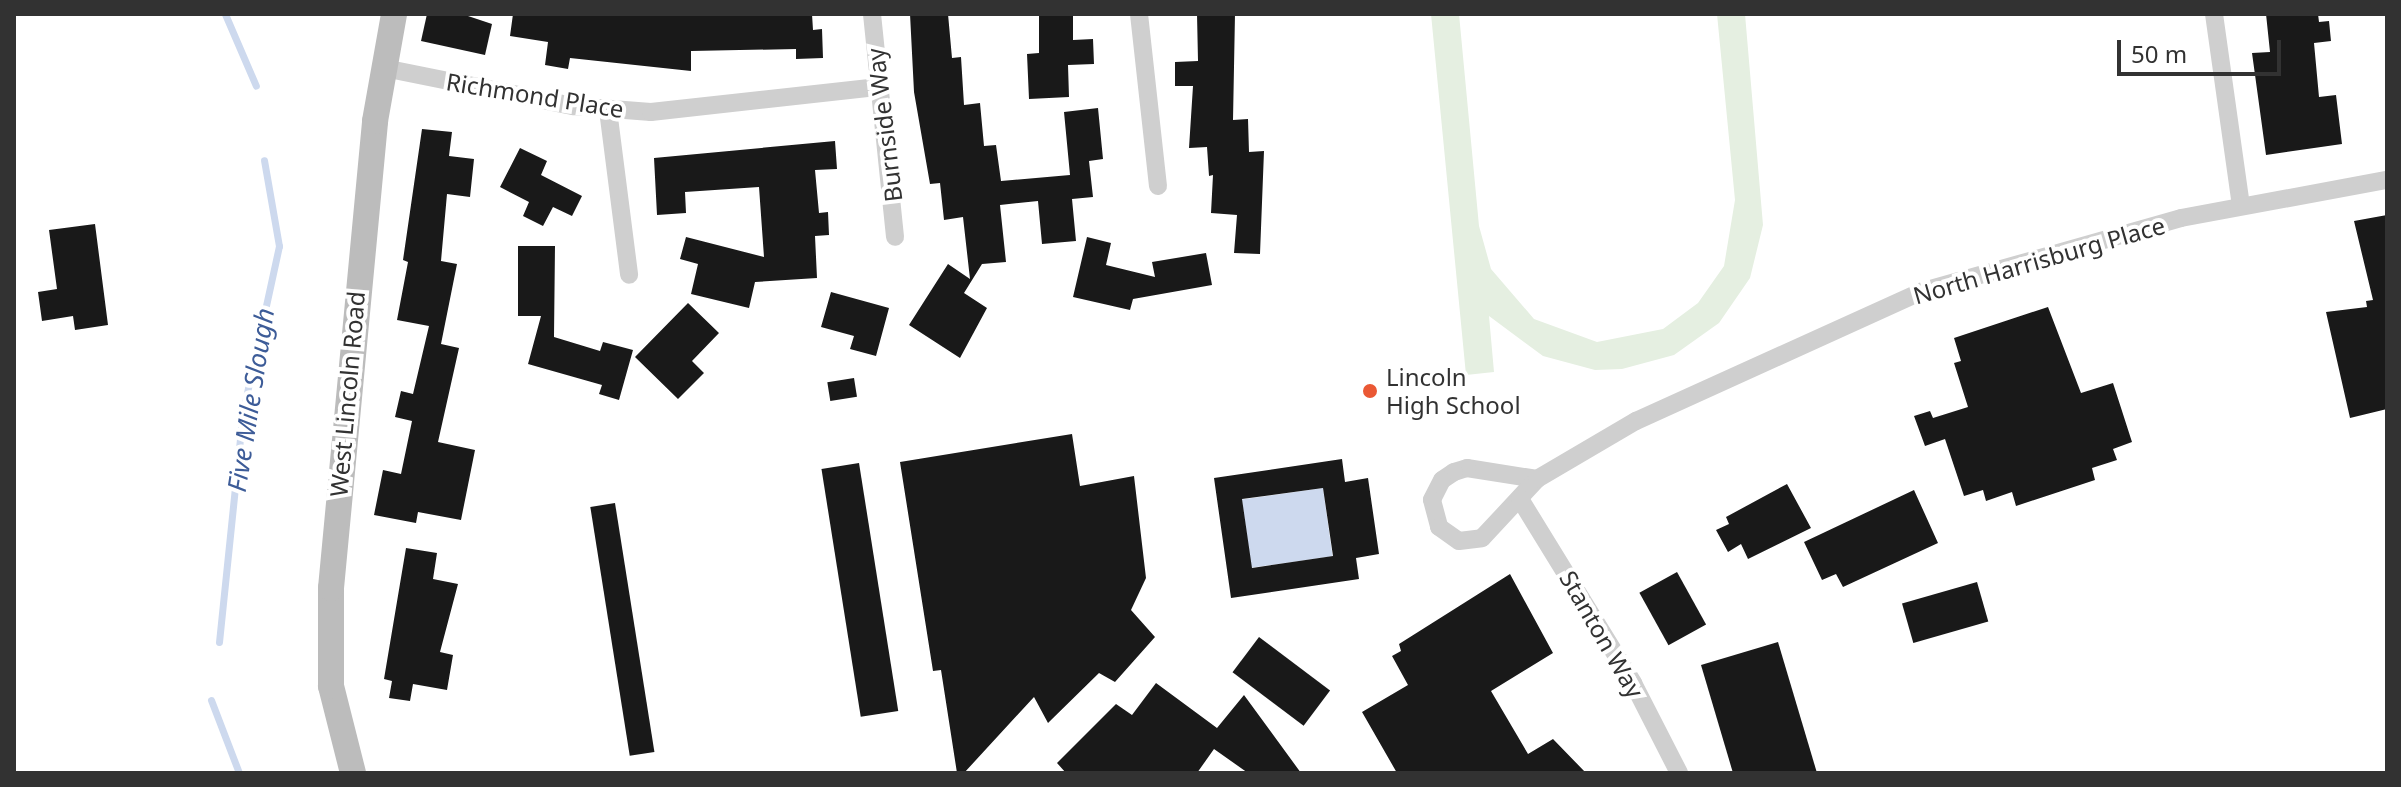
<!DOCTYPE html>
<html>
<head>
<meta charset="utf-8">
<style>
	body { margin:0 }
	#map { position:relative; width:2401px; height:787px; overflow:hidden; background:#fff; font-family:"Noto Sans",sans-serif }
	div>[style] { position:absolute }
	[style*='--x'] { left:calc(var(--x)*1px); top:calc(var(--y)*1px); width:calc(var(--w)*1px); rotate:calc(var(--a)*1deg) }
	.green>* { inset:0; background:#e5efe1 }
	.water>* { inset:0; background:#cdd9ee; transform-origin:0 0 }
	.stream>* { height:7px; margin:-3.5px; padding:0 3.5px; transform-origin:3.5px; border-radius:3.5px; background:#cdd9ee }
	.building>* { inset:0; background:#191919; transform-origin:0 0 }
	.street>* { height:18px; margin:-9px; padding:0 9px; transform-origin:9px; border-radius:9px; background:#cfcfcf }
	.secondary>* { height:26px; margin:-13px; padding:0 13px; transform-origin:13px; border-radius:13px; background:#bcbcbc }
	.dots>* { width:22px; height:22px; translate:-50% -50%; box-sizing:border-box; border:4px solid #fff; border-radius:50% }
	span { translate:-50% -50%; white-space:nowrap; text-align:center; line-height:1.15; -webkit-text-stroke:8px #fff; paint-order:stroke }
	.street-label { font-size:24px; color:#323232 }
	.poi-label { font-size:24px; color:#323232 }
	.left { translate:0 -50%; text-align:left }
	.water-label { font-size:26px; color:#3d5c98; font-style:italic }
	.frame { position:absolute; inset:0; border:16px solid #323232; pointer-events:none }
	.scale { position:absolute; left:2117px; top:40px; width:164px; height:36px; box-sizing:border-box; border:4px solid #323232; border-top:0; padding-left:10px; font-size:24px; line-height:28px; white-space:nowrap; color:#323232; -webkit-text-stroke:6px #fff; paint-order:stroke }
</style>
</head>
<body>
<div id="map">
	<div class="green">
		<i style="clip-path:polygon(1431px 14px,1459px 14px,1479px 226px,1491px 269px,1534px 319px,1597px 342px,1663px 329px,1698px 303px,1724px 266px,1735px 200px,1717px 14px,1745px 14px,1763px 225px,1750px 278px,1719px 323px,1674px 355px,1622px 369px,1595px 370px,1543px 356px,1489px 316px,1494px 372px,1466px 375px)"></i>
	</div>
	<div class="water">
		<i style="left:1323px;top:488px;width:69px;height:82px;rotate:82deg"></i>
	</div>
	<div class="stream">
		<i style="--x:225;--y:14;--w:78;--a:66.7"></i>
		<i style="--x:219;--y:642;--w:232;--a:-84.1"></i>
		<i style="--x:243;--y:411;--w:169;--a:-77.7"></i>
		<i style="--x:279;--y:246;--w:87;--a:-99.9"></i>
		<i style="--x:211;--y:700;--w:78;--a:69"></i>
	</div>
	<div class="building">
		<i style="clip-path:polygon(427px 14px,462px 14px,492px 24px,485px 55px,421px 41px)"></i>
		<i style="clip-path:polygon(513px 14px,812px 14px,813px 30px,822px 29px,823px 58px,796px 59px,796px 49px,691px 51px,691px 71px,570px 58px,568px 69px,545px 65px,548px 42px,510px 36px)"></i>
		<i style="clip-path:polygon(910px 14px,948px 14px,952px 58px,961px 57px,964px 105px,980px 103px,984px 146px,996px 145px,1001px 181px,1070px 175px,1064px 112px,1098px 108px,1103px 159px,1089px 161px,1093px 197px,1072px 199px,1076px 241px,1042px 244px,1038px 201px,1000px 205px,1006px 262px,982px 264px,964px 293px,987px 308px,960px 358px,909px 325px,948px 264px,970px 279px,963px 217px,944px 220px,940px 183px,930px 184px,914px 92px)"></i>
		<i style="clip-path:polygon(1039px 14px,1073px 14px,1073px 40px,1093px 39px,1094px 64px,1068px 65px,1069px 97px,1029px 99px,1027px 54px,1039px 53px)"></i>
		<i style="clip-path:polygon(1197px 14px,1235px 14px,1233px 120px,1248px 119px,1249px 152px,1264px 151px,1260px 254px,1234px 253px,1237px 215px,1211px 213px,1213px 175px,1209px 176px,1207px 147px,1189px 148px,1193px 86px,1175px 86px,1175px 62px,1198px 61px)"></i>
		<i style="clip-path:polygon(2266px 14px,2318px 14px,2319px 22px,2329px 21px,2331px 41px,2314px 43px,2319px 97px,2336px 95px,2342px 144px,2266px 155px,2252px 53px,2270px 52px)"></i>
		<i style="clip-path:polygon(422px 129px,452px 132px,449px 156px,474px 159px,470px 197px,447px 194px,441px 261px,457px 264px,441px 344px,459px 348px,438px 442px,475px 450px,461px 520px,418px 512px,416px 523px,374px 515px,383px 470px,401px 474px,412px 421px,395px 417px,401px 391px,413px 394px,429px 326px,397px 320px,408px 262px,403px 260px)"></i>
		<i style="clip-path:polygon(835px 141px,837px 169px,815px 170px,819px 213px,828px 212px,829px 235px,815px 236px,817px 278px,755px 282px,749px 308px,691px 294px,698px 264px,680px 259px,686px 237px,764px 257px,759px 187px,685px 192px,686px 213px,657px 215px,654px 158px)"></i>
		<i style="clip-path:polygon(520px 148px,547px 161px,541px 175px,582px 196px,572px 216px,553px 207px,543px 226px,523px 216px,529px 202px,500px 187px)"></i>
		<i style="clip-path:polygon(2387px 215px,2387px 409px,2350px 418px,2326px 312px,2367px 307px,2366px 301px,2373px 300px,2354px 221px)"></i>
		<i style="clip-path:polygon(95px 224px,108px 325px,75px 330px,73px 316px,42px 321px,38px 292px,57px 289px,49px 230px)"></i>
		<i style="clip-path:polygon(1087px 237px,1111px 243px,1106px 265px,1155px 277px,1152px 262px,1206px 253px,1212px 285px,1133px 299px,1130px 310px,1073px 297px)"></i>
		<i style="clip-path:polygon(518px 246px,555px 246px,554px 337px,600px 351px,603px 342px,633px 350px,619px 400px,599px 394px,602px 385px,528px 364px,541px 316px,518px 316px)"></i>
		<i style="clip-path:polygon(831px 292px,889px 308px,876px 356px,850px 349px,854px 336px,821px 327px)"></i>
		<i style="clip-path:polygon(688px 303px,719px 333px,692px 361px,704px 373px,678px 399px,635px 357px)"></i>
		<i style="clip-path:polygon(2048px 307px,2081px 393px,2113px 383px,2132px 442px,2113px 449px,2117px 460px,2092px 468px,2095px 480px,2016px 506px,2012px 492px,1986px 501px,1983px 490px,1964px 496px,1945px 439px,1925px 446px,1914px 416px,1930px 411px,1933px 418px,1968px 407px,1954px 363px,1961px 361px,1954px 338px)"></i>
		<i style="left:854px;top:378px;width:19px;height:27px;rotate:81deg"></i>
		<i style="clip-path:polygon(1072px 434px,1080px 486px,1134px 476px,1146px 578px,1131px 610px,1155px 637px,1115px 682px,1099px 673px,1048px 723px,1034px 697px,964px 773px,957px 773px,941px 670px,933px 671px,900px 462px)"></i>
		<i style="clip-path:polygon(evenodd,1342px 459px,1345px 482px,1368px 478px,1379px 554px,1356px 558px,1359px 579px,1231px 598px,1214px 478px,1342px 459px,1323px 488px,1333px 556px,1252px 568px,1242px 499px,1323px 488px)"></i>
		<i style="left:859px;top:463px;width:251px;height:38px;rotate:81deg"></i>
		<i style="clip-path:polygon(1787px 484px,1811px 528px,1748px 559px,1741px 544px,1728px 552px,1716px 530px,1729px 524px,1726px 517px)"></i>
		<i style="clip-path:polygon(1914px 490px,1938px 543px,1843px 587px,1836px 574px,1822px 580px,1804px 542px)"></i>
		<i style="left:615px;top:503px;width:252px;height:25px;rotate:81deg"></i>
		<i style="clip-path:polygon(406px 548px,437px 553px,433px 579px,458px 584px,440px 652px,453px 655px,447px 690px,413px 684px,410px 701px,389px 698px,392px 681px,384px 679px)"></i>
		<i style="left:1677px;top:572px;width:60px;height:43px;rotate:61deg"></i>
		<i style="clip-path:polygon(1510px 574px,1553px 653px,1491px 691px,1528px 754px,1553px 739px,1586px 773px,1397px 773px,1362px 712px,1408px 685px,1392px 656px,1401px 651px,1399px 644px)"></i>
		<i style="left:1977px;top:582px;width:41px;height:78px;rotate:74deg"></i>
		<i style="left:1259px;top:637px;width:89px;height:44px;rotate:37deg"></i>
		<i style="clip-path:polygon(1778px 642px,1817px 773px,1733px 773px,1701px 665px)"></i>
		<i style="clip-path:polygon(1156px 683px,1217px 728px,1244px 695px,1301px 773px,1248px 773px,1214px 749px,1197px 773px,1066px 773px,1057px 763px,1116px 704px,1132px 715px)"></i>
	</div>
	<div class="street">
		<i style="--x:872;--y:14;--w:224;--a:84.1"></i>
		<i style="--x:1139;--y:14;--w:173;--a:83.7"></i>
		<i style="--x:2214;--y:14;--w:194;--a:82"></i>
		<i style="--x:384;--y:68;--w:193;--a:11.4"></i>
		<i style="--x:573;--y:106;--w:78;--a:4.4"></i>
		<i style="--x:651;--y:112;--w:229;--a:-6.3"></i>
		<i style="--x:608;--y:110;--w:166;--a:82.7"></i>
		<i style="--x:1537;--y:479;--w:71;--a:-171.1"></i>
		<i style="--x:1467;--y:468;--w:14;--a:163"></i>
		<i style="--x:1454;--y:472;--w:14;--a:146"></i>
		<i style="--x:1442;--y:480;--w:22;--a:117"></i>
		<i style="--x:1432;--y:500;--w:28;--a:75"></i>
		<i style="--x:1439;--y:527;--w:24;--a:35"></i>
		<i style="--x:1459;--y:541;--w:23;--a:-7"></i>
		<i style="--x:1482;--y:538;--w:81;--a:-47"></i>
		<i style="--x:1537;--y:479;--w:115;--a:-30.4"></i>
		<i style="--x:1636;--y:421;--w:312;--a:-24.4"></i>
		<i style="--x:1920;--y:292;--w:271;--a:-15.8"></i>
		<i style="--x:2181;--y:218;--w:209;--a:-10.5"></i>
		<i style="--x:1520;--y:499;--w:216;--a:58.4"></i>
		<i style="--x:1633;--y:683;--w:101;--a:62.9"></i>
	</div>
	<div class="secondary">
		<i style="--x:353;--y:773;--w:90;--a:-104.2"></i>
		<i style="--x:331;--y:686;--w:98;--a:-90"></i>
		<i style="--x:331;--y:588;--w:469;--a:-84.6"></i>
		<i style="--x:375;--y:121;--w:109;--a:-79.9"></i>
	</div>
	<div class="dots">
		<i style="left:1370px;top:391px;background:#ea5834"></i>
	</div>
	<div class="street-label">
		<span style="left:535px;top:95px;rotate:9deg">Richmond Place</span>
		<span style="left:884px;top:125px;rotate:-97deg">Burnside Way</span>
		<span style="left:2039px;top:260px;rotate:-16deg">North Harrisburg Place</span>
		<span style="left:347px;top:394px;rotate:-85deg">West Lincoln Road</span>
		<span style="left:1602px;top:634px;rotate:60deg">Stanton Way</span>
	</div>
	<div class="poi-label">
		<span class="left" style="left:1386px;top:391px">Lincoln<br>High School</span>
	</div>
	<div class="water-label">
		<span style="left:251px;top:400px;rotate:-81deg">Five Mile Slough</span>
	</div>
	<div class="frame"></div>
	<div class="scale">50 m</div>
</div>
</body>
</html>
